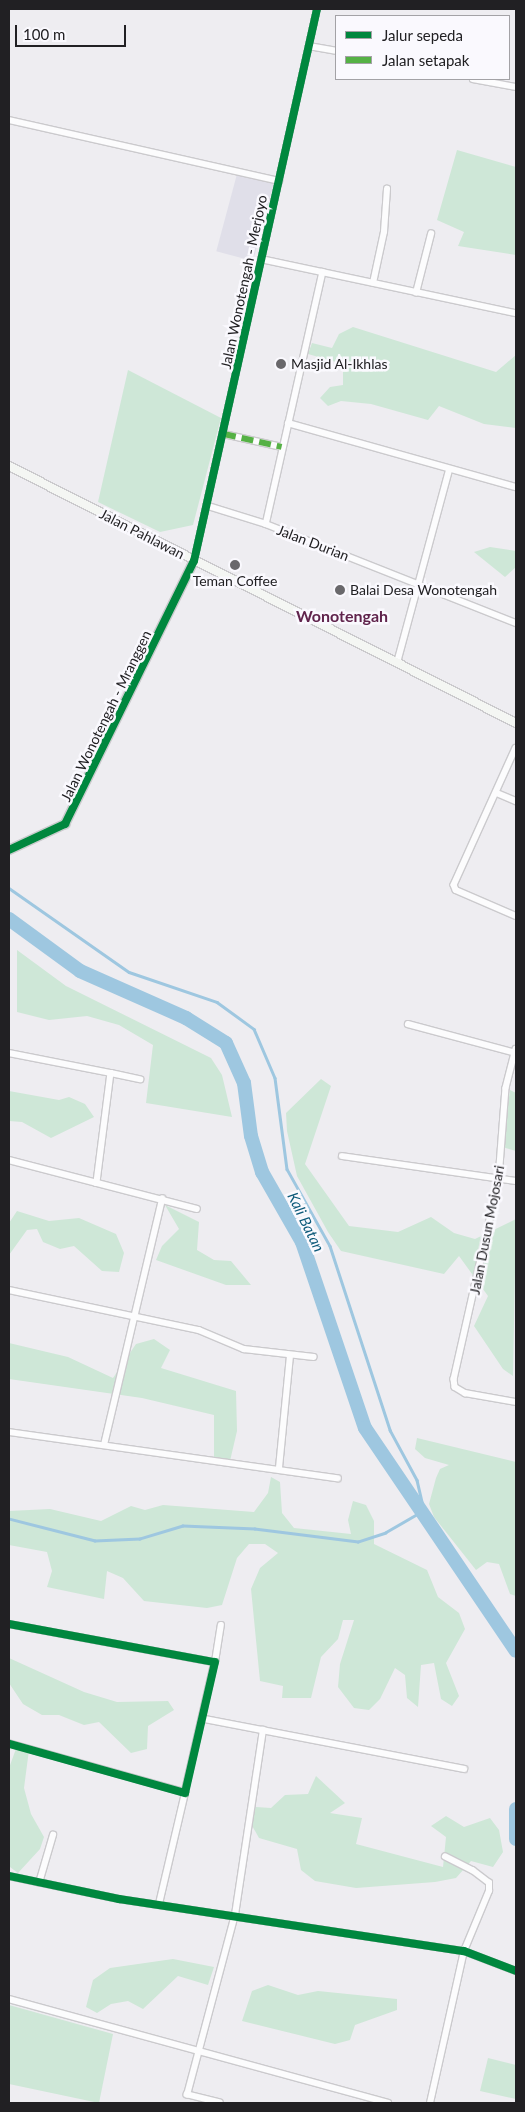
<!DOCTYPE html>
<html>
<head>
<meta charset="utf-8">
<style>
	body { margin:0 }
	#map { position:relative; width:525px; height:2112px; overflow:hidden; background:#eeedf1; font-family:Lato,sans-serif }
	div>[style] { position:absolute }
	[style*='--x'] { left:calc(var(--x)*1px); top:calc(var(--y)*1px); width:calc(var(--w)*1px); rotate:calc(var(--a)*1deg) }
	.built>* { inset:0; background:#e0dfe9; transform-origin:0 0 }
	.green>* { inset:0; background:#cee7d7 }
	.stream>* { height:2.5px; margin:-1.25px; padding:0 1.25px; transform-origin:1.25px; border-radius:1.25px; background:#9ec7e0 }
	.river>* { height:14px; margin:-7px; padding:0 7px; transform-origin:7px; border-radius:7px; background:#9ec7e0 }
	.roads { filter:drop-shadow(1px 0 #cbcacd) drop-shadow(-1px 0 #cbcacd) drop-shadow(0 1px #cbcacd) drop-shadow(0 -1px #cbcacd) }
	.street>* { height:5.5px; margin:-2.75px; padding:0 2.75px; transform-origin:2.75px; border-radius:2.75px; background:#fcfcfd }
	.secondary>* { height:8px; margin:-4px; padding:0 4px; transform-origin:4px; border-radius:4px; background:#f4f6f3 }
	.quiet>* { height:6px; margin-top:-3px; transform-origin:0; background:repeating-linear-gradient(90deg,#55b145 0 12px,transparent 0 18px) }
	.cycleway>* { height:8px; margin:-4px; padding:0 4px; transform-origin:4px; border-radius:4px; background:#00873e }
	.dots>* { width:14px; height:14px; translate:-50% -50%; box-sizing:border-box; border:2px solid #faf9fe; border-radius:50% }
	span { translate:-50% -50%; white-space:nowrap; text-align:center; line-height:1.15; -webkit-text-stroke:5px #faf9fe; paint-order:stroke }
	.street-label { font-size:14px; color:#212023 }
	.poi-label { font-size:14px; color:#212023 }
	.left { translate:0 -50%; text-align:left }
	.water-label { font-size:15px; color:#0c5979; font-style:italic }
	.quarter-label { font-size:16px; color:#60244c; font-weight:700 }
	.frame { position:absolute; inset:0; border:10px solid #212023; pointer-events:none }
	.legend { position:absolute; left:335px; top:15px; width:175px; height:65px; box-sizing:border-box; background:#faf9fe; border:1px solid #a3a2a6; margin:0; padding:6px 9px; list-style:none; font-size:15px; color:#212023 }
	.legend li { display:flex; align-items:center; gap:10px; height:25px }
	.legend b { width:25px; border:1px solid #a3a2a6 }
	.scale { position:absolute; left:15px; top:25px; width:111px; height:22px; box-sizing:border-box; border:2px solid #212023; border-top:0; padding-left:6px; font-size:15px; line-height:18px; white-space:nowrap; color:#212023; -webkit-text-stroke:4px #faf9fe; paint-order:stroke }
</style>
</head>
<body>
<div id="map">
	<div class="built">
		<i style="left:237px;top:174px;width:38px;height:80px;rotate:15deg"></i>
	</div>
	<div class="green">
		<i style="clip-path:polygon(457px 150px,516px 167px,516px 255px,458px 246px,464px 232px,437px 220px)"></i>
		<i style="clip-path:polygon(353px 327px,496px 372px,516px 355px,516px 428px,484px 424px,439px 406px,428px 420px,371px 404px,341px 401px,328px 406px,320px 398px,330px 387px,343px 385px,343px 364px,308px 354px,312px 343px,332px 348px,339px 334px)"></i>
		<i style="clip-path:polygon(128px 370px,221px 418px,193px 525px,160px 532px,98px 502px)"></i>
		<i style="clip-path:polygon(490px 547px,516px 551px,516px 567px,505px 577px,474px 552px)"></i>
		<i style="clip-path:polygon(17px 950px,66px 986px,211px 1058px,222px 1075px,232px 1117px,146px 1103px,153px 1045px,119px 1025px,87px 1016px,49px 1020px,17px 1012px)"></i>
		<i style="clip-path:polygon(321px 1079px,331px 1086px,305px 1164px,349px 1226px,398px 1232px,431px 1217px,454px 1233px,475px 1239px,516px 1219px,513px 1376px,503px 1369px,474px 1326px,488px 1296px,459px 1256px,444px 1274px,341px 1251px,328px 1232px,297px 1176px,287px 1131px,286px 1113px)"></i>
		<i style="clip-path:polygon(510px 1090px,516px 1093px,516px 1151px,502px 1147px)"></i>
		<i style="clip-path:polygon(9px 1091px,59px 1100px,69px 1097px,85px 1104px,94px 1117px,51px 1138px,22px 1122px,9px 1121px)"></i>
		<i style="clip-path:polygon(165px 1205px,199px 1222px,197px 1250px,214px 1260px,231px 1261px,251px 1285px,226px 1285px,156px 1260px,162px 1246px,179px 1229px)"></i>
		<i style="clip-path:polygon(17px 1211px,49px 1221px,79px 1218px,116px 1234px,124px 1253px,119px 1272px,102px 1271px,74px 1246px,60px 1249px,43px 1242px,37px 1229px,27px 1230px,9px 1255px,9px 1223px)"></i>
		<i style="clip-path:polygon(154px 1339px,170px 1350px,161px 1368px,236px 1391px,237px 1431px,230px 1461px,214px 1459px,214px 1415px,142px 1398px,9px 1379px,9px 1343px,68px 1357px,113px 1378px,136px 1344px)"></i>
		<i style="clip-path:polygon(417px 1438px,516px 1462px,516px 1596px,510px 1594px,499px 1564px,487px 1562px,476px 1570px,434px 1517px,429px 1504px,436px 1478px,440px 1469px,449px 1465px,425px 1458px,415px 1449px)"></i>
		<i style="clip-path:polygon(271px 1477px,280px 1482px,282px 1513px,294px 1528px,351px 1534px,348px 1520px,353px 1501px,366px 1505px,374px 1521px,374px 1544px,427px 1570px,438px 1597px,459px 1613px,465px 1629px,446px 1663px,459px 1696px,452px 1706px,441px 1699px,434px 1663px,421px 1665px,418px 1707px,407px 1698px,405px 1675px,395px 1668px,380px 1699px,369px 1710px,354px 1708px,338px 1687px,340px 1664px,354px 1620px,343px 1620px,338px 1639px,321px 1657px,311px 1698px,282px 1698px,283px 1686px,260px 1681px,251px 1589px,260px 1568px,278px 1553px,265px 1544px,249px 1544px,237px 1558px,222px 1605px,207px 1608px,144px 1601px,123px 1578px,107px 1571px,104px 1599px,47px 1587px,52px 1571px,47px 1552px,9px 1545px,9px 1511px,50px 1509px,101px 1521px,131px 1506px,145px 1510px,163px 1505px,254px 1512px,268px 1493px)"></i>
		<i style="clip-path:polygon(9px 1658px,84px 1692px,117px 1702px,168px 1701px,174px 1710px,148px 1726px,147px 1749px,131px 1753px,99px 1722px,84px 1725px,59px 1715px,42px 1715px,23px 1704px,9px 1683px)"></i>
		<i style="clip-path:polygon(17px 1746px,29px 1750px,24px 1788px,31px 1814px,44px 1837px,40px 1849px,18px 1873px,10px 1867px,9px 1851px,9px 1768px)"></i>
		<i style="clip-path:polygon(316px 1776px,345px 1803px,330px 1813px,362px 1818px,356px 1844px,443px 1867px,446px 1837px,431px 1826px,446px 1816px,464px 1827px,490px 1818px,499px 1830px,503px 1852px,493px 1867px,471px 1861px,456px 1878px,435px 1882px,356px 1888px,315px 1881px,301px 1870px,297px 1849px,259px 1838px,250px 1822px,256px 1807px,271px 1808px,285px 1795px,308px 1794px)"></i>
		<i style="clip-path:polygon(173px 1959px,214px 1967px,208px 1985px,178px 1976px,143px 2009px,128px 2001px,111px 2004px,97px 2013px,86px 2007px,93px 1980px,110px 1968px)"></i>
		<i style="clip-path:polygon(268px 1985px,298px 1995px,318px 1991px,397px 1999px,397px 2010px,355px 2025px,350px 2040px,335px 2044px,242px 2021px,252px 1991px)"></i>
		<i style="clip-path:polygon(9px 2005px,113px 2034px,99px 2103px,9px 2084px)"></i>
		<i style="clip-path:polygon(488px 2058px,516px 2065px,516px 2099px,480px 2091px)"></i>
	</div>
	<div class="stream">
		<i style="--x:9;--y:888;--w:146;--a:35"></i>
		<i style="--x:129;--y:972;--w:93;--a:18.8"></i>
		<i style="--x:217;--y:1002;--w:46;--a:36.1"></i>
		<i style="--x:254;--y:1029;--w:53;--a:66.8"></i>
		<i style="--x:275;--y:1078;--w:92;--a:82.5"></i>
		<i style="--x:287;--y:1169;--w:88;--a:60.8"></i>
		<i style="--x:330;--y:1246;--w:194;--a:71.9"></i>
		<i style="--x:390;--y:1430;--w:57;--a:61.6"></i>
		<i style="--x:417;--y:1480;--w:26;--a:77"></i>
		<i style="--x:423;--y:1505;--w:9;--a:111"></i>
		<i style="--x:420;--y:1513;--w:39;--a:150"></i>
		<i style="--x:386;--y:1533;--w:29;--a:162"></i>
		<i style="--x:358;--y:1542;--w:104;--a:-172.8"></i>
		<i style="--x:255;--y:1529;--w:72;--a:-177.6"></i>
		<i style="--x:183;--y:1526;--w:45;--a:163.2"></i>
		<i style="--x:140;--y:1539;--w:45;--a:177.5"></i>
		<i style="--x:95;--y:1541;--w:89;--a:-165.7"></i>
	</div>
	<div class="river">
		<i style="--x:9;--y:919;--w:88;--a:36.2"></i>
		<i style="--x:80;--y:971;--w:116;--a:23.9"></i>
		<i style="--x:186;--y:1018;--w:47;--a:32"></i>
		<i style="--x:226;--y:1043;--w:44;--a:65.8"></i>
		<i style="--x:244;--y:1083;--w:53;--a:82.5"></i>
		<i style="--x:251;--y:1136;--w:38;--a:73"></i>
		<i style="--x:262;--y:1172;--w:81;--a:60.3"></i>
		<i style="--x:302;--y:1242;--w:196;--a:71.3"></i>
		<i style="--x:365;--y:1428;--w:269;--a:55.9"></i>
		<i style="--x:516;--y:1809;--w:30;--a:90"></i>
	</div>
	<div class="roads">
		<div class="street">
			<i style="--x:309;--y:46;--w:27;--a:10"></i>
			<i style="--x:473;--y:79;--w:44;--a:10.5"></i>
			<i style="--x:9;--y:120;--w:277;--a:12.7"></i>
			<i style="--x:261;--y:259;--w:261;--a:12"></i>
			<i style="--x:323;--y:272;--w:258;--a:102.7"></i>
			<i style="--x:266;--y:524;--w:269;--a:21.6"></i>
			<i style="--x:373;--y:283;--w:52;--a:-77.8"></i>
			<i style="--x:384;--y:232;--w:43;--a:-86"></i>
			<i style="--x:416;--y:293;--w:61;--a:-75.7"></i>
			<i style="--x:288;--y:423;--w:237;--a:15.7"></i>
			<i style="--x:224;--y:434;--w:59;--a:12.6"></i>
			<i style="--x:208;--y:506;--w:61;--a:17.2"></i>
			<i style="--x:194;--y:561;--w:566;--a:-77.44"></i>
			<i style="--x:397;--y:663;--w:200;--a:-74.9"></i>
			<i style="--x:516;--y:748;--w:150;--a:114.3"></i>
			<i style="--x:454;--y:885;--w:5;--a:68"></i>
			<i style="--x:456;--y:890;--w:65;--a:23.4"></i>
			<i style="--x:497;--y:793;--w:21;--a:23"></i>
			<i style="--x:408;--y:1024;--w:112;--a:15"></i>
			<i style="--x:516;--y:1049;--w:40;--a:104.4"></i>
			<i style="--x:506;--y:1088;--w:92;--a:94.4"></i>
			<i style="--x:499;--y:1180;--w:204;--a:102.7"></i>
			<i style="--x:454;--y:1379;--w:8;--a:83"></i>
			<i style="--x:455;--y:1387;--w:12;--a:31"></i>
			<i style="--x:465;--y:1393;--w:52;--a:10"></i>
			<i style="--x:9;--y:1053;--w:104;--a:11.1"></i>
			<i style="--x:111;--y:1073;--w:111;--a:97.3"></i>
			<i style="--x:111;--y:1073;--w:30;--a:12"></i>
			<i style="--x:342;--y:1156;--w:176;--a:8.2"></i>
			<i style="--x:9;--y:1160;--w:194;--a:14.6"></i>
			<i style="--x:9;--y:1290;--w:194;--a:11.9"></i>
			<i style="--x:199;--y:1330;--w:49;--a:22.9"></i>
			<i style="--x:244;--y:1349;--w:70;--a:6.5"></i>
			<i style="--x:9;--y:1432;--w:332;--a:8"></i>
			<i style="--x:104;--y:1445;--w:253;--a:-76.7"></i>
			<i style="--x:279;--y:1468;--w:113;--a:-84.4"></i>
			<i style="--x:9;--y:1624;--w:209;--a:10.5"></i>
			<i style="--x:215;--y:1662;--w:134;--a:102.9"></i>
			<i style="--x:185;--y:1793;--w:183;--a:-164.4"></i>
			<i style="--x:215;--y:1662;--w:37;--a:-81"></i>
			<i style="--x:205;--y:1719;--w:264;--a:10.9"></i>
			<i style="--x:9;--y:1876;--w:112;--a:11.8"></i>
			<i style="--x:119;--y:1899;--w:349;--a:8.6"></i>
			<i style="--x:464;--y:1951;--w:56;--a:21"></i>
			<i style="--x:39;--y:1883;--w:50;--a:-73.7"></i>
			<i style="--x:159;--y:1904;--w:114;--a:-76.8"></i>
			<i style="--x:9;--y:1999;--w:393;--a:15.3"></i>
			<i style="--x:220;--y:2103;--w:34;--a:-166"></i>
			<i style="--x:187;--y:2095;--w:186;--a:-75.1"></i>
			<i style="--x:235;--y:1915;--w:187;--a:-81.4"></i>
			<i style="--x:430;--y:2103;--w:156;--a:-77.4"></i>
			<i style="--x:464;--y:1951;--w:65;--a:-67.4"></i>
			<i style="--x:489;--y:1891;--w:8;--a:-90"></i>
			<i style="--x:489;--y:1883;--w:20;--a:-143"></i>
			<i style="--x:473;--y:1871;--w:31;--a:-153"></i>
		</div>
		<div class="secondary">
			<i style="--x:9;--y:466;--w:568;--a:26.88"></i>
			<i style="--x:9;--y:850;--w:62;--a:-24.9"></i>
			<i style="--x:65;--y:824;--w:293;--a:-63.9"></i>
		</div>
	</div>
	<div class="quiet">
		<i style="--x:224;--y:434;--w:59;--a:12.6"></i>
	</div>
	<div class="cycleway">
		<i style="--x:9;--y:850;--w:62;--a:-24.9"></i>
		<i style="--x:65;--y:824;--w:293;--a:-63.9"></i>
		<i style="--x:194;--y:561;--w:566;--a:-77.44"></i>
		<i style="--x:9;--y:1624;--w:209;--a:10.5"></i>
		<i style="--x:215;--y:1662;--w:134;--a:102.9"></i>
		<i style="--x:185;--y:1793;--w:183;--a:-164.4"></i>
		<i style="--x:9;--y:1876;--w:112;--a:11.8"></i>
		<i style="--x:119;--y:1899;--w:349;--a:8.6"></i>
		<i style="--x:464;--y:1951;--w:56;--a:21"></i>
	</div>
	<div class="dots">
		<i style="left:281px;top:364px;background:#69686b"></i>
		<i style="left:235px;top:565px;background:#69686b"></i>
		<i style="left:340px;top:590px;background:#69686b"></i>
	</div>
	<div class="street-label">
		<span style="left:244px;top:282px;rotate:-78deg">Jalan Wonotengah - Merjoyo</span>
		<span style="left:142px;top:534px;rotate:27deg">Jalan Pahlawan</span>
		<span style="left:313px;top:543px;rotate:21deg">Jalan Durian</span>
		<span style="left:106px;top:716px;rotate:-64deg">Jalan Wonotengah - Mranggen</span>
		<span style="left:487px;top:1230px;rotate:-79deg">Jalan Dusun Mojosari</span>
	</div>
	<div class="poi-label">
		<span class="left" style="left:291px;top:364px">Masjid Al-Ikhlas</span>
		<span style="left:235px;top:581px">Teman Coffee</span>
		<span class="left" style="left:350px;top:590px">Balai Desa Wonotengah</span>
	</div>
	<div class="water-label">
		<span style="left:306px;top:1222px;rotate:64deg">Kali Batan</span>
	</div>
	<div class="quarter-label">
		<span style="left:342px;top:616px">Wonotengah</span>
	</div>
	<div class="frame"></div>
	<ul class="legend">
	<li><b style="height:6px;background:#00873e"></b>Jalur sepeda</li>
	<li><b style="height:6px;background:#55b145"></b>Jalan setapak</li>
	</ul>
	<div class="scale">100 m</div>
</div>
</body>
</html>
